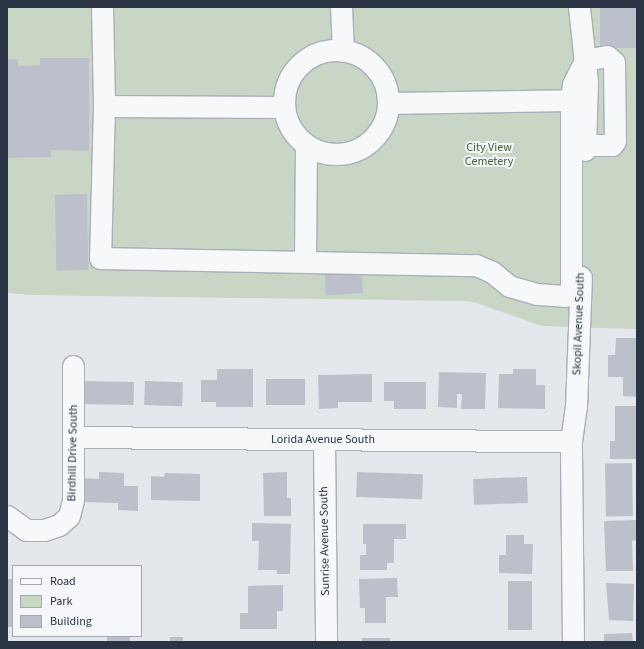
<!DOCTYPE html>
<html>
<head>
<meta charset="utf-8">
<style>
	body { margin:0 }
	#map { position:relative; width:644px; height:649px; overflow:hidden; background:#e4e7ec; font-family:"Source Sans 3",sans-serif }
	div>[style] { position:absolute }
	[style*='--x'] { left:calc(var(--x)*1px); top:calc(var(--y)*1px); width:calc(var(--w)*1px); rotate:calc(var(--a)*1deg) }
	.green>* { inset:0; background:#c9d6c5 }
	.building>* { inset:0; background:#bbc0ca; transform-origin:0 0 }
	.roads { filter:drop-shadow(1px 0 #a9aeb7) drop-shadow(-1px 0 #a9aeb7) drop-shadow(0 1px #a9aeb7) drop-shadow(0 -1px #a9aeb7) }
	.minor>* { height:21px; margin:-10.5px; padding:0 10.5px; transform-origin:10.5px; border-radius:10.5px; background:#f7f8fa }
	.minor>.ring { margin:-10.5px; padding:0; box-sizing:content-box; background:none; border:21px solid #f7f8fa; border-radius:50% }
	span { translate:-50% -50%; white-space:nowrap; text-align:center; line-height:1.15; -webkit-text-stroke:4px #f4f6f9; paint-order:stroke }
	.park-label { font-size:12px; color:#3f6138 }
	.street-label { font-size:12px; color:#2b3445 }
	.frame { position:absolute; inset:0; border:8px solid #2b3445; pointer-events:none }
	.legend { position:absolute; left:12px; top:565px; width:130px; height:72px; box-sizing:border-box; background:#f4f6f9; border:1px solid #a4a8b1; margin:0; padding:5px 7px; list-style:none; font-size:12px; color:#2b3445 }
	.legend li { display:flex; align-items:center; gap:8px; height:20px }
	.legend b { width:20px; border:1px solid #a4a8b1 }
</style>
</head>
<body>
<div id="map">
	<div class="green">
		<i style="clip-path:polygon(7px 7px,637px 7px,637px 329px,542px 326px,474px 302px,461px 301px,32px 295px,7px 293px)"></i>
	</div>
	<div class="building">
		<i style="left:600px;top:7px;width:37px;height:41px"></i>
		<i style="clip-path:polygon(40px 58px,89px 58px,89px 151px,50px 150px,51px 157px,7px 158px,7px 59px,18px 59px,18px 66px,40px 65px)"></i>
		<i style="left:87px;top:194px;width:76px;height:32px;rotate:89deg"></i>
		<i style="left:361px;top:266px;width:27px;height:37px;rotate:86deg"></i>
		<i style="clip-path:polygon(616px 338px,637px 338px,637px 397px,623px 396px,623px 377px,608px 377px,608px 355px,615px 355px)"></i>
		<i style="clip-path:polygon(217px 369px,253px 369px,253px 407px,216px 407px,216px 402px,201px 402px,201px 380px,217px 380px)"></i>
		<i style="clip-path:polygon(513px 369px,536px 369px,536px 385px,545px 385px,545px 409px,498px 408px,499px 374px,513px 374px)"></i>
		<i style="clip-path:polygon(439px 372px,486px 373px,485px 409px,461px 409px,462px 394px,457px 394px,457px 408px,438px 407px)"></i>
		<i style="clip-path:polygon(372px 374px,372px 402px,338px 402px,338px 408px,319px 409px,318px 375px)"></i>
		<i style="left:266px;top:379px;width:39px;height:26px"></i>
		<i style="left:81px;top:381px;width:53px;height:23px;rotate:1deg"></i>
		<i style="left:145px;top:381px;width:38px;height:24px;rotate:2deg"></i>
		<i style="clip-path:polygon(384px 382px,426px 382px,426px 409px,394px 409px,394px 401px,384px 401px)"></i>
		<i style="clip-path:polygon(615px 406px,637px 406px,637px 459px,610px 459px,610px 441px,615px 441px)"></i>
		<i style="left:632px;top:463px;width:53px;height:27px;rotate:89deg"></i>
		<i style="clip-path:polygon(99px 472px,124px 473px,124px 486px,138px 486px,138px 511px,118px 510px,118px 503px,80px 502px,80px 478px,99px 479px)"></i>
		<i style="clip-path:polygon(287px 472px,287px 498px,291px 498px,291px 516px,264px 516px,263px 473px)"></i>
		<i style="left:357px;top:472px;width:66px;height:25px;rotate:2deg"></i>
		<i style="clip-path:polygon(165px 473px,200px 474px,200px 501px,151px 500px,151px 476px,164px 477px)"></i>
		<i style="left:527px;top:477px;width:26px;height:54px;rotate:88deg"></i>
		<i style="clip-path:polygon(637px 520px,637px 540px,632px 541px,633px 571px,606px 571px,604px 521px)"></i>
		<i style="clip-path:polygon(252px 523px,291px 524px,290px 574px,277px 574px,277px 570px,258px 570px,259px 541px,252px 541px)"></i>
		<i style="clip-path:polygon(363px 524px,406px 524px,406px 539px,394px 539px,394px 563px,387px 563px,387px 570px,360px 570px,360px 555px,366px 555px,366px 544px,363px 544px)"></i>
		<i style="clip-path:polygon(506px 535px,524px 535px,524px 544px,533px 544px,532px 574px,499px 573px,499px 555px,506px 555px)"></i>
		<i style="clip-path:polygon(397px 578px,398px 597px,386px 597px,386px 623px,365px 623px,365px 608px,360px 608px,359px 579px)"></i>
		<i style="left:7px;top:579px;width:6px;height:48px"></i>
		<i style="left:508px;top:581px;width:24px;height:49px"></i>
		<i style="clip-path:polygon(606px 583px,634px 584px,633px 621px,609px 620px)"></i>
		<i style="clip-path:polygon(283px 585px,283px 611px,277px 611px,277px 629px,240px 629px,240px 613px,248px 613px,248px 586px)"></i>
		<i style="clip-path:polygon(632px 633px,633px 642px,604px 642px,604px 634px)"></i>
		<i style="left:107px;top:636px;width:23px;height:6px"></i>
		<i style="left:170px;top:637px;width:13px;height:5px"></i>
		<i style="left:362px;top:638px;width:28px;height:4px"></i>
	</div>
	<div class="roads">
		<div class="minor">
			<i style="--x:102;--y:7;--w:99;--a:88.8"></i>
			<i style="--x:104;--y:106;--w:152;--a:91.5"></i>
			<i style="--x:100;--y:258;--w:376;--a:1.1"></i>
			<i style="--x:476;--y:265;--w:17;--a:24"></i>
			<i style="--x:492;--y:272;--w:22;--a:39"></i>
			<i style="--x:509;--y:286;--w:29;--a:16"></i>
			<i style="--x:537;--y:294;--w:27;--a:4"></i>
			<i style="--x:564;--y:296;--w:6;--a:-9"></i>
			<i style="--x:570;--y:295;--w:9;--a:-84"></i>
			<i style="--x:571;--y:286;--w:186;--a:-90"></i>
			<i style="--x:571;--y:100;--w:16;--a:-83"></i>
			<i style="--x:573;--y:84;--w:27;--a:-63"></i>
			<i style="--x:585;--y:60;--w:22;--a:-10"></i>
			<i style="--x:607;--y:56;--w:9;--a:41"></i>
			<i style="--x:614;--y:62;--w:79;--a:89.3"></i>
			<i style="--x:615;--y:141;--w:5;--a:127"></i>
			<i style="--x:612;--y:145;--w:27;--a:180"></i>
			<i style="--x:341;--y:7;--w:44;--a:87.4"></i>
			<i style="--x:579;--y:7;--w:75;--a:83.9"></i>
			<i style="--x:587;--y:82;--w:68;--a:91.7"></i>
			<i class="ring" style="left:284px;top:50px;width:83px;height:83px"></i>
			<i style="--x:388;--y:103;--w:183;--a:-0.9"></i>
			<i style="--x:104;--y:106;--w:180;--a:0.3"></i>
			<i style="--x:305;--y:260;--w:115;--a:-89.5"></i>
			<i style="--x:74;--y:437;--w:497;--a:0.5"></i>
			<i style="--x:324;--y:441;--w:201;--a:89.4"></i>
			<i style="--x:7;--y:516;--w:24;--a:36"></i>
			<i style="--x:26;--y:530;--w:18;--a:0"></i>
			<i style="--x:44;--y:530;--w:16;--a:-18"></i>
			<i style="--x:59;--y:525;--w:13;--a:-42"></i>
			<i style="--x:69;--y:516;--w:16;--a:-76"></i>
			<i style="--x:73;--y:500;--w:134;--a:-90"></i>
			<i style="--x:573;--y:642;--w:201;--a:-90.6"></i>
			<i style="--x:571;--y:441;--w:35;--a:-82"></i>
			<i style="--x:576;--y:406;--w:129;--a:-87.8"></i>
		</div>
	</div>
	<div class="park-label">
		<span style="left:489px;top:155px">City View<br>Cemetery</span>
	</div>
	<div class="street-label">
		<span style="left:579px;top:324px;rotate:-88deg">Skopil Avenue South</span>
		<span style="left:323px;top:440px">Lorida Avenue South</span>
		<span style="left:73px;top:453px;rotate:-89deg">Birdhill Drive South</span>
		<span style="left:325px;top:541px;rotate:-91deg">Sunrise Avenue South</span>
	</div>
	<div class="frame"></div>
	<ul class="legend">
	<li><b style="height:5px;background:#f7f8fa"></b>Road</li>
	<li><b style="height:11px;background:#c9d6c5"></b>Park</li>
	<li><b style="height:11px;background:#bbc0ca"></b>Building</li>
	</ul>
</div>
</body>
</html>
